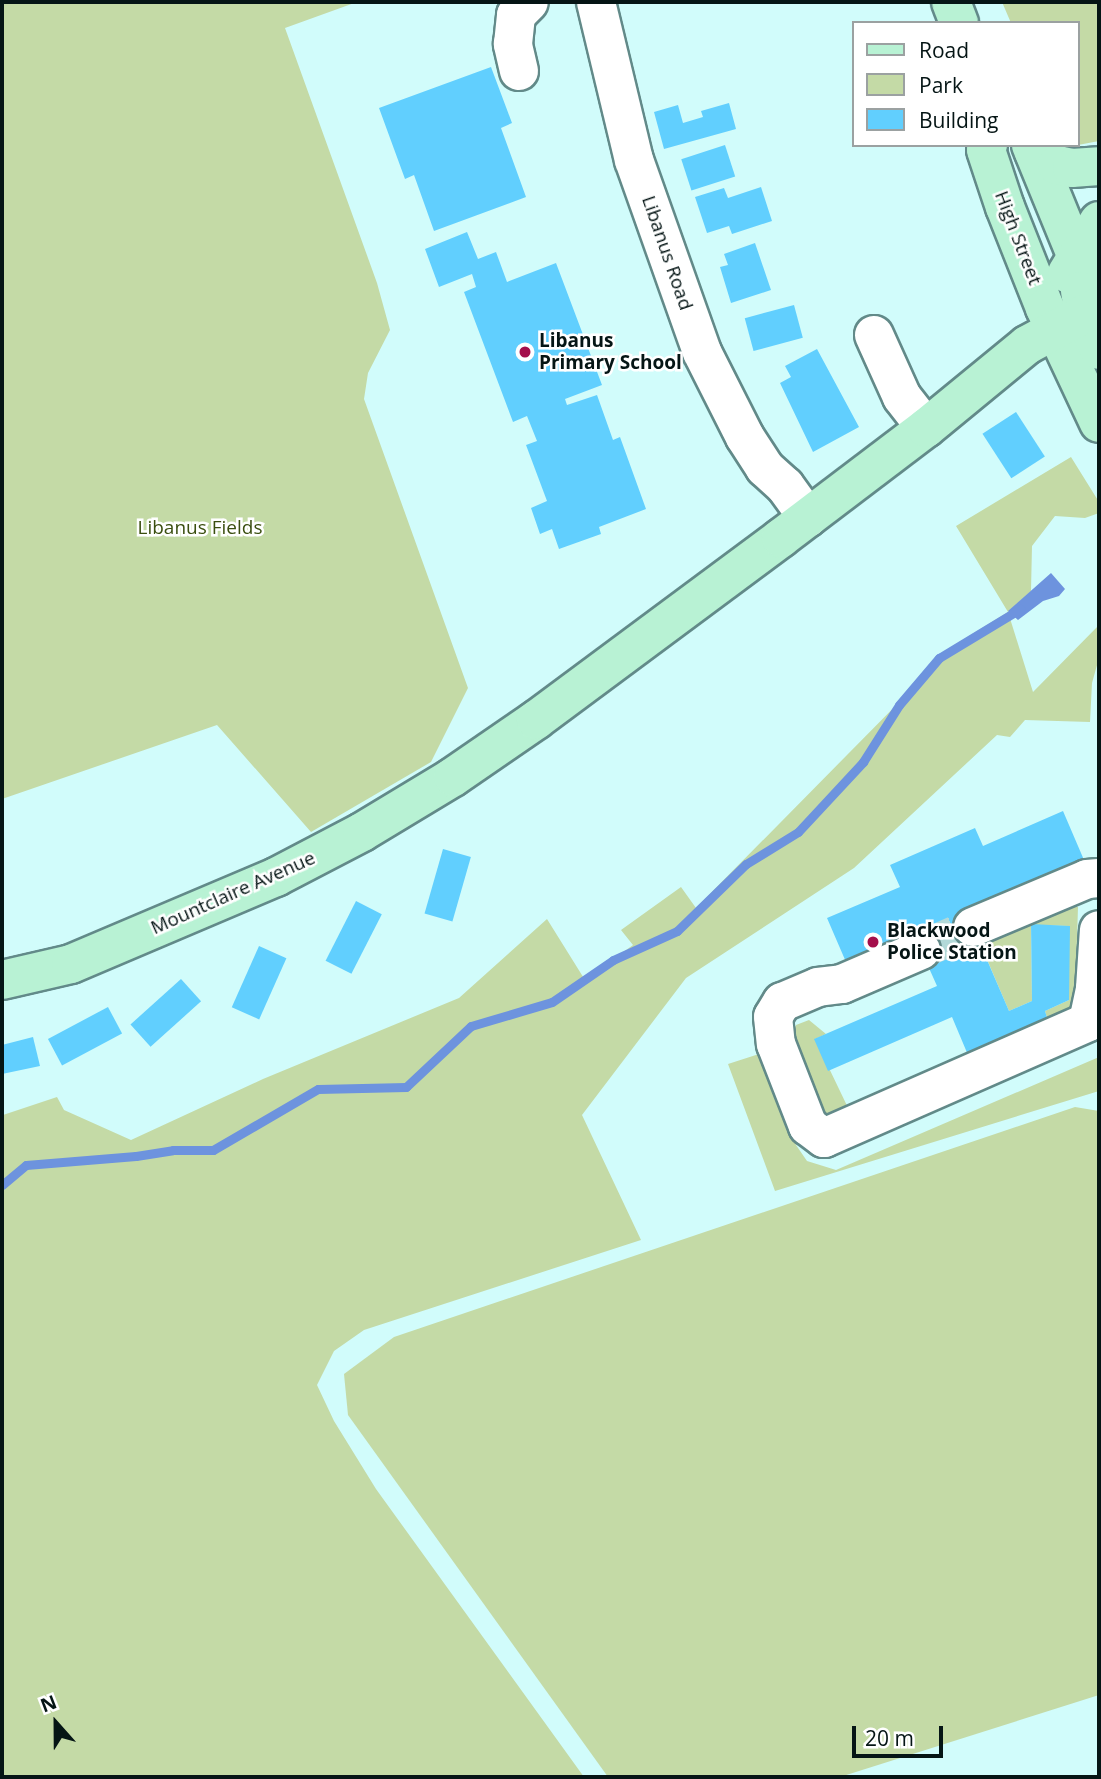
<!DOCTYPE html>
<html>
<head>
<meta charset="utf-8">
<style>
	body { margin:0 }
	#map { position:relative; width:1101px; height:1779px; overflow:hidden; background:#d1fcfb; font-family:"Open Sans",sans-serif }
	div>[style] { position:absolute }
	[style*='--x'] { left:calc(var(--x)*1px); top:calc(var(--y)*1px); width:calc(var(--w)*1px); rotate:calc(var(--a)*1deg) }
	.green>* { inset:0; background:#c4daa6 }
	.water>* { inset:0; background:#6d93de }
	.stream>* { height:9px; margin:-4.5px; padding:0 4.5px; transform-origin:4.5px; border-radius:4.5px; background:#6d93de }
	.building>* { inset:0; background:#61cffe; transform-origin:0 0 }
	.minor-tunnel>* { height:38px; margin-top:-19px; transform-origin:0; background:repeating-linear-gradient(90deg,#b2d9d8 0 38px,transparent 0 57px) }
	.roads { filter:drop-shadow(2px 0 #628a89) drop-shadow(-2px 0 #628a89) drop-shadow(0 2px #628a89) drop-shadow(0 -2px #628a89) }
	.minor>* { height:38px; margin:-19px; padding:0 19px; transform-origin:19px; border-radius:19px; background:#fff }
	.major>* { height:38px; margin:-19px; padding:0 19px; transform-origin:19px; border-radius:19px; background:#b8f2d4 }
	.dots>* { width:19px; height:19px; translate:-50% -50%; box-sizing:border-box; border:4px solid #fff; border-radius:50% }
	span { translate:-50% -50%; white-space:nowrap; text-align:center; line-height:1.15; -webkit-text-stroke:5px #fff; paint-order:stroke }
	.street-label { font-size:19px; color:#051515 }
	.poi-label { font-size:19px; color:#051515; font-weight:700 }
	.left { translate:0 -50%; text-align:left }
	.park-label { font-size:19px; color:#3a4e0f }
	.frame { position:absolute; inset:0; border:4px solid #051515; pointer-events:none }
	.legend { position:absolute; left:852px; top:21px; width:228px; height:126px; box-sizing:border-box; background:#fff; border:2px solid #9ba1a1; margin:0; padding:9px 12px; list-style:none; font-size:21px; color:#051515 }
	.legend li { display:flex; align-items:center; gap:14px; height:35px }
	.legend b { width:35px; border:2px solid #9ba1a1 }
	.north { position:absolute; left:21px; top:1688px; width:70px; height:70px; -webkit-text-stroke:5px #fff; paint-order:stroke; rotate:339deg; font-size:19px; font-weight:700; line-height:28px; text-align:center; color:#051515 }
	.north::after { content:''; display:block; margin:auto; width:24px; height:32px; background:#051515; clip-path:polygon(50% 0,100% 100%,50% 72%,0 100%) }
	.scale { position:absolute; left:852px; top:1726px; width:91px; height:32px; box-sizing:border-box; border:4px solid #051515; border-top:0; padding-left:9px; font-size:21px; line-height:24px; white-space:nowrap; color:#051515; -webkit-text-stroke:5px #fff; paint-order:stroke }
</style>
</head>
<body>
<div id="map">
	<div class="green">
		<i style="clip-path:polygon(2px 2px,357px 2px,285px 28px,377px 283px,390px 330px,368px 373px,364px 399px,468px 688px,431px 762px,311px 832px,217px 725px,2px 799px)"></i>
		<i style="clip-path:polygon(1002px 2px,1099px 2px,1099px 141px,1078px 145px,1078px 23px,1011px 23px)"></i>
		<i style="clip-path:polygon(1071px 457px,1099px 502px,1099px 513px,1085px 518px,1055px 516px,1032px 546px,1031px 591px,1008px 612px,1033px 692px,1099px 625px,1099px 658px,1092px 683px,1090px 722px,1025px 720px,1010px 737px,997px 735px,854px 868px,686px 978px,582px 1115px,641px 1240px,364px 1330px,334px 1351px,317px 1385px,334px 1421px,376px 1489px,584px 1777px,2px 1777px,3px 1115px,57px 1097px,64px 1110px,131px 1140px,263px 1079px,459px 998px,547px 919px,585px 980px,633px 945px,621px 930px,681px 887px,696px 908px,923px 678px,935px 657px,1008px 612px,956px 526px)"></i>
		<i style="clip-path:polygon(1069px 906px,1078px 907px,1075px 1003px,1068px 1012px,1048px 1021px,1045px 1011px,1069px 1000px,1069px 926px,1031px 925px,1032px 1001px,1009px 1011px,980px 943px)"></i>
		<i style="clip-path:polygon(809px 1020px,826px 1034px,815px 1039px,851px 1114px,831px 1121px,816px 1115px,792px 1035px,796px 1025px)"></i>
		<i style="clip-path:polygon(759px 1054px,796px 1145px,807px 1161px,836px 1170px,1099px 1057px,1099px 1091px,775px 1191px,728px 1064px)"></i>
		<i style="clip-path:polygon(1075px 1107px,1099px 1111px,1099px 1695px,840px 1777px,608px 1777px,348px 1415px,344px 1374px,394px 1337px)"></i>
	</div>
	<div class="water">
		<i style="clip-path:polygon(1051px 573px,1065px 589px,1059px 596px,1043px 601px,1018px 620px,1008px 611px)"></i>
	</div>
	<div class="stream">
		<i style="--x:2;--y:1185;--w:31;--a:-40"></i>
		<i style="--x:26;--y:1165;--w:110;--a:-4.7"></i>
		<i style="--x:136;--y:1156;--w:37;--a:-9"></i>
		<i style="--x:173;--y:1150;--w:40;--a:0"></i>
		<i style="--x:213;--y:1150;--w:121;--a:-30.2"></i>
		<i style="--x:318;--y:1089;--w:88;--a:-1.3"></i>
		<i style="--x:406;--y:1087;--w:89;--a:-43.2"></i>
		<i style="--x:471;--y:1026;--w:84;--a:-16.5"></i>
		<i style="--x:552;--y:1002;--w:74;--a:-34.5"></i>
		<i style="--x:613;--y:960;--w:70;--a:-24.4"></i>
		<i style="--x:677;--y:931;--w:96;--a:-44.2"></i>
		<i style="--x:746;--y:864;--w:61;--a:-31.6"></i>
		<i style="--x:798;--y:832;--w:96;--a:-47.1"></i>
		<i style="--x:863;--y:762;--w:67;--a:-57.7"></i>
		<i style="--x:899;--y:705;--w:62;--a:-49.6"></i>
		<i style="--x:939;--y:658;--w:95;--a:-31.2"></i>
	</div>
	<div class="building">
		<i style="clip-path:polygon(491px 67px,512px 123px,501px 128px,526px 197px,434px 231px,414px 175px,405px 179px,379px 108px)"></i>
		<i style="clip-path:polygon(729px 103px,736px 129px,664px 149px,654px 112px,678px 105px,683px 123px,703px 117px,701px 111px)"></i>
		<i style="left:725px;top:145px;width:33px;height:46px;rotate:72deg"></i>
		<i style="clip-path:polygon(761px 187px,772px 221px,732px 234px,729px 226px,707px 233px,695px 197px,724px 188px,728px 198px)"></i>
		<i style="clip-path:polygon(467px 232px,478px 259px,496px 252px,507px 282px,556px 263px,602px 385px,565px 399px,567px 405px,597px 395px,613px 440px,620px 437px,646px 509px,599px 527px,601px 534px,559px 549px,552px 529px,540px 534px,531px 508px,547px 501px,526px 445px,537px 441px,527px 416px,513px 422px,464px 292px,476px 287px,472px 274px,439px 287px,425px 249px)"></i>
		<i style="clip-path:polygon(755px 243px,771px 290px,731px 303px,720px 267px,728px 265px,724px 254px)"></i>
		<i style="left:794px;top:305px;width:34px;height:51px;rotate:75deg"></i>
		<i style="clip-path:polygon(817px 349px,859px 427px,813px 452px,780px 383px,791px 377px,785px 366px)"></i>
		<i style="left:1016px;top:412px;width:53px;height:40px;rotate:57deg"></i>
		<i style="clip-path:polygon(1063px 811px,1084px 860px,966px 911px,1009px 1011px,1032px 1001px,1031px 924px,1070px 926px,1069px 1000px,1045px 1011px,1048px 1021px,968px 1055px,952px 1017px,828px 1071px,814px 1039px,937px 986px,916px 939px,849px 969px,827px 918px,900px 887px,890px 865px,975px 828px,983px 846px)"></i>
		<i style="left:443px;top:849px;width:29px;height:67px;rotate:16deg"></i>
		<i style="left:356px;top:901px;width:29px;height:67px;rotate:27deg"></i>
		<i style="left:259px;top:946px;width:30px;height:67px;rotate:24deg"></i>
		<i style="left:181px;top:979px;width:30px;height:68px;rotate:48deg"></i>
		<i style="left:108px;top:1007px;width:30px;height:68px;rotate:62deg"></i>
		<i style="clip-path:polygon(33px 1037px,40px 1066px,2px 1074px,2px 1045px)"></i>
	</div>
	<div class="minor-tunnel">
		<i style="--x:921;--y:950;--w:57;--a:-23.9"></i>
	</div>
	<div class="roads">
		<div class="minor">
			<i style="--x:596;--y:2;--w:163;--a:76.5"></i>
			<i style="--x:634;--y:160;--w:204;--a:70.5"></i>
			<i style="--x:702;--y:352;--w:95;--a:63.2"></i>
			<i style="--x:745;--y:437;--w:37;--a:57"></i>
			<i style="--x:765;--y:468;--w:27;--a:42"></i>
			<i style="--x:785;--y:486;--w:39;--a:54"></i>
			<i style="--x:519;--y:71;--w:28;--a:-103"></i>
			<i style="--x:513;--y:44;--w:29;--a:-84"></i>
			<i style="--x:516;--y:15;--w:18;--a:-45"></i>
			<i style="--x:874;--y:335;--w:68;--a:65.7"></i>
			<i style="--x:902;--y:397;--w:39;--a:52"></i>
			<i style="--x:973;--y:927;--w:124;--a:-22.8"></i>
			<i style="--x:1087;--y:879;--w:12;--a:-5"></i>
			<i style="--x:921;--y:950;--w:86;--a:156.7"></i>
			<i style="--x:842;--y:984;--w:24;--a:173"></i>
			<i style="--x:818;--y:987;--w:39;--a:157"></i>
			<i style="--x:782;--y:1002;--w:17;--a:121"></i>
			<i style="--x:773;--y:1017;--w:27;--a:84"></i>
			<i style="--x:776;--y:1044;--w:88;--a:68.7"></i>
			<i style="--x:808;--y:1126;--w:20;--a:37"></i>
			<i style="--x:824;--y:1138;--w:288;--a:-23.7"></i>
			<i style="--x:1088;--y:1022;--w:35;--a:-78"></i>
			<i style="--x:1095;--y:988;--w:58;--a:-86.1"></i>
		</div>
		<div class="major">
			<i style="--x:951;--y:2;--w:22;--a:69"></i>
			<i style="--x:988;--y:145;--w:5;--a:112"></i>
			<i style="--x:986;--y:150;--w:60;--a:71.6"></i>
			<i style="--x:1005;--y:207;--w:109;--a:68.4"></i>
			<i style="--x:1045;--y:308;--w:127;--a:64.8"></i>
			<i style="--x:1031;--y:145;--w:121;--a:67.7"></i>
			<i style="--x:1077;--y:257;--w:40;--a:57.1"></i>
			<i style="--x:1034;--y:152;--w:26;--a:29"></i>
			<i style="--x:1057;--y:165;--w:15;--a:11"></i>
			<i style="--x:1072;--y:168;--w:27;--a:-4"></i>
			<i style="--x:1067;--y:273;--w:61;--a:-58.4"></i>
			<i style="--x:1080;--y:291;--w:23;--a:80"></i>
			<i style="--x:1084;--y:314;--w:39;--a:67"></i>
			<i style="--x:2;--y:980;--w:71;--a:-13.1"></i>
			<i style="--x:71;--y:964;--w:223;--a:-23"></i>
			<i style="--x:276;--y:877;--w:97;--a:-27.6"></i>
			<i style="--x:362;--y:832;--w:106;--a:-31.1"></i>
			<i style="--x:453;--y:777;--w:101;--a:-34.5"></i>
			<i style="--x:536;--y:720;--w:305;--a:-36.6"></i>
			<i style="--x:781;--y:538;--w:182;--a:-37.2"></i>
			<i style="--x:926;--y:428;--w:131;--a:-39.4"></i>
			<i style="--x:1027;--y:345;--w:82;--a:-28.4"></i>
		</div>
	</div>
	<div class="dots">
		<i style="left:525px;top:352px;background:#a40e4b"></i>
		<i style="left:873px;top:942px;background:#a40e4b"></i>
	</div>
	<div class="street-label">
		<span style="left:1018px;top:238px;rotate:69deg">High Street</span>
		<span style="left:667px;top:253px;rotate:71deg">Libanus Road</span>
		<span style="left:233px;top:893px;rotate:-24deg">Mountclaire Avenue</span>
	</div>
	<div class="poi-label">
		<span class="left" style="left:539px;top:352px">Libanus<br>Primary School</span>
		<span class="left" style="left:887px;top:942px">Blackwood<br>Police Station</span>
	</div>
	<div class="park-label">
		<span style="left:200px;top:528px">Libanus Fields</span>
	</div>
	<div class="frame"></div>
	<ul class="legend">
	<li><b style="height:9px;background:#b8f2d4"></b>Road</li>
	<li><b style="height:19px;background:#c4daa6"></b>Park</li>
	<li><b style="height:19px;background:#61cffe"></b>Building</li>
	</ul>
	<div class="north">N</div>
	<div class="scale">20 m</div>
</div>
</body>
</html>
